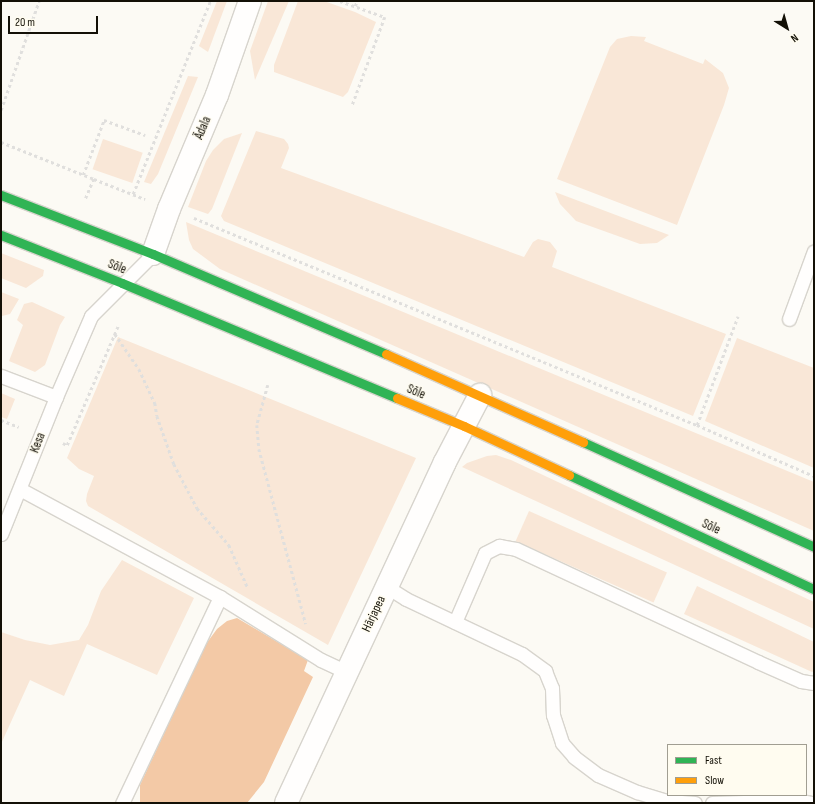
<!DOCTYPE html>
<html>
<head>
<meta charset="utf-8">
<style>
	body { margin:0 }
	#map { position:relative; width:815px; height:804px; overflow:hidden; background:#fcfaf4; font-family:"Sofia Sans Condensed",sans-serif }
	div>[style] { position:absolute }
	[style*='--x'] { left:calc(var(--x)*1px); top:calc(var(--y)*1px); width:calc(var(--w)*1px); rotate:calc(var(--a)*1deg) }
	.green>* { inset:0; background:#f9e7d7; transform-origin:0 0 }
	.forest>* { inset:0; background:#f3c9a6 }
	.path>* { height:2.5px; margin-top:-1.25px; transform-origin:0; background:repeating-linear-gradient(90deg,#e0dfdd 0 3px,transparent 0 6px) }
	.roads { filter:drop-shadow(1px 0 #d7d4cd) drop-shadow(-1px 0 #d7d4cd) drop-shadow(0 1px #d7d4cd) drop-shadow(0 -1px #d7d4cd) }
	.lane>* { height:13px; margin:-6.5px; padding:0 6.5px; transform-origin:6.5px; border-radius:6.5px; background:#fffefd }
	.street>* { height:22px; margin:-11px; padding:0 11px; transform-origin:11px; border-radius:11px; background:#fffefd }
	.fast>* { height:9px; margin:-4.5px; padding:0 4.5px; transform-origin:4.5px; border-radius:4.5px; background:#30b455 }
	.slow>* { height:9px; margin:-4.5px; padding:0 4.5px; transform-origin:4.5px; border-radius:4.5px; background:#ff9f0a }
	span { translate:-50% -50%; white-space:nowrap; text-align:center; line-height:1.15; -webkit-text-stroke:3px #fffcf0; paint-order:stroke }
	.street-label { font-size:13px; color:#131006 }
	.frame { position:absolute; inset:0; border:2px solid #131006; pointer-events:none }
	.legend { position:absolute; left:667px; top:744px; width:140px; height:52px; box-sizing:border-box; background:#fffcf0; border:1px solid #a19e92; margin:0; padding:5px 7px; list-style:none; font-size:12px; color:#131006 }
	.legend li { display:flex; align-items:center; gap:8px; height:20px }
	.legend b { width:20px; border:1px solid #a19e92 }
	.north { position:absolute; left:767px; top:8px; width:40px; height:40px; -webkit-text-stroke:3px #fffcf0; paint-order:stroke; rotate:143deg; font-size:11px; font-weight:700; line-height:16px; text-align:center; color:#131006 }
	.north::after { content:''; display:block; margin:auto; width:14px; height:18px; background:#131006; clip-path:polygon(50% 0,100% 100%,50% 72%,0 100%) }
	.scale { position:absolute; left:8px; top:16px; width:90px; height:18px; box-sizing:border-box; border:2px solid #131006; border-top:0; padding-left:5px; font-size:12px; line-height:14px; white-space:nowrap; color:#131006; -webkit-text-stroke:3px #fffcf0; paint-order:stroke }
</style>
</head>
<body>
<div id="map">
	<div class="green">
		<i style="clip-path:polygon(217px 1px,227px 1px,208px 52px,199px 46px)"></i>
		<i style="clip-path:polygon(268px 1px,289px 1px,255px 80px,250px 51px)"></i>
		<i style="clip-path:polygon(298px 1px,324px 1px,355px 12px,376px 22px,348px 92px,343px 97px,274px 72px,274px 65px)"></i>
		<i style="clip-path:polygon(631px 36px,646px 37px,644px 41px,703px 64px,705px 59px,723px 73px,729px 88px,724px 105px,677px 225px,557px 179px,610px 47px,617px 39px)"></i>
		<i style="clip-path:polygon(188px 76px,198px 77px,158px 174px,151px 184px,144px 182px)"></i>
		<i style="clip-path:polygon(256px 131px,284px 139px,288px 144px,289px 148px,281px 168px,524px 257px,533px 242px,538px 239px,550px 242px,557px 251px,552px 267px,726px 334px,693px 416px,224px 221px,221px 216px)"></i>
		<i style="clip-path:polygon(242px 133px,212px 209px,208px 214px,188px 207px,206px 161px,213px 150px,224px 139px)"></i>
		<i style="left:103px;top:139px;width:42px;height:32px;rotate:19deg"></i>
		<i style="clip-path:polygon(555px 192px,669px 235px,657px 243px,640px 244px,576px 221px,560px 204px)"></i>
		<i style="clip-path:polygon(186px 222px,814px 482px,814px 531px,220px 269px,193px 249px,189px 240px)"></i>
		<i style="clip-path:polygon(1px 253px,44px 270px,43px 276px,26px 288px,1px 278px)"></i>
		<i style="clip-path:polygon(1px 292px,19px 299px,10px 314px,2px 316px,1px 318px)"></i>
		<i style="clip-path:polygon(32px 302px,65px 317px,60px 325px,45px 365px,35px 372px,9px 361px,23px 325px,17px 320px,24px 304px)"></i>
		<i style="clip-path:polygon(118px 337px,416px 458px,328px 645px,88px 506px,86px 501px,87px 494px,94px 476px,79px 469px,67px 458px)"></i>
		<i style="clip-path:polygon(737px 338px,814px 368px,814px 468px,705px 421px)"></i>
		<i style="clip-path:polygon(1px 393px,15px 399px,7px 419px,1px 417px)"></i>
		<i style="clip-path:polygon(496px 455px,511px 460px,814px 602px,814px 629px,462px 467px,467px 463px,487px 456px)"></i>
		<i style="left:529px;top:511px;width:151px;height:33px;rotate:24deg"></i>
		<i style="clip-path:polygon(122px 560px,194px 598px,157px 675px,87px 644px,64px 696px,30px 680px,1px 744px,1px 632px,25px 640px,50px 645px,79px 640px,88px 625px,101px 591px)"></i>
		<i style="clip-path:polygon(697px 586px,814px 642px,814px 671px,812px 672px,684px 614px)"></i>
	</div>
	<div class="forest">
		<i style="clip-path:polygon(237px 618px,308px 660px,304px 671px,313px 677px,264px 782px,247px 803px,140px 803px,140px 785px,206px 644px,217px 629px,227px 621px)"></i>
	</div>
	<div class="path">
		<i style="--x:340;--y:1;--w:48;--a:19.6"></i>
		<i style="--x:385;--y:17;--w:95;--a:110.3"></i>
		<i style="--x:355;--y:6;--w:5;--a:-68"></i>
		<i style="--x:1;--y:110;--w:115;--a:-70.8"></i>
		<i style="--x:1;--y:142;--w:100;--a:21.7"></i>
		<i style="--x:94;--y:179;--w:23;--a:113"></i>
		<i style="--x:83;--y:175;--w:59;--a:-69.1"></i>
		<i style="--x:104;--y:120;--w:44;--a:20.1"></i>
		<i style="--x:94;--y:179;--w:55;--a:21.4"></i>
		<i style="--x:133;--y:194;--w:208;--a:-68.2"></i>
		<i style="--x:194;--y:218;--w:544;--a:22.37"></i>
		<i style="--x:697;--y:425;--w:128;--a:23.6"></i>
		<i style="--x:115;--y:334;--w:42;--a:55.6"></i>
		<i style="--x:139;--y:369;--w:38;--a:65"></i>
		<i style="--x:155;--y:403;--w:13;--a:81"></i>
		<i style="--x:157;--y:416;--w:51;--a:70.5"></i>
		<i style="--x:174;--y:464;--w:50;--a:62.4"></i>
		<i style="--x:197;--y:508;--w:49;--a:49.1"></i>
		<i style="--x:229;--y:545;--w:47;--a:66.2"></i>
		<i style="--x:268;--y:385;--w:41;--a:105.4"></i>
		<i style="--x:257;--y:425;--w:24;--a:85"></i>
		<i style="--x:259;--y:449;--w:181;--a:75"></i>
		<i style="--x:1;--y:420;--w:19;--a:21"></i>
		<i style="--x:697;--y:425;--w:116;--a:-69.4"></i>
		<i style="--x:63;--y:443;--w:4;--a:27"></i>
		<i style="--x:67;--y:445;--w:129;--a:-66.8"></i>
	</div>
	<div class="roads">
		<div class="lane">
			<i style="--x:789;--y:319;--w:72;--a:-69.8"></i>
			<i style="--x:1;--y:376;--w:59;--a:20.9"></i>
			<i style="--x:20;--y:489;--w:227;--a:28.4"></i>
			<i style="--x:220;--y:597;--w:228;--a:115.4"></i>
			<i style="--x:1;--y:534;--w:148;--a:-68.1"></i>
			<i style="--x:56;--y:397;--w:88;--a:-66.6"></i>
			<i style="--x:91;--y:316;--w:88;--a:-45"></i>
			<i style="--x:387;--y:587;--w:22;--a:32"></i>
			<i style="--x:406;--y:599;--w:128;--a:25.4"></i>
			<i style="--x:522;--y:654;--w:29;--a:36"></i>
			<i style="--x:545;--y:671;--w:18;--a:68"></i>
			<i style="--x:552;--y:688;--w:27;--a:88"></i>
			<i style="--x:553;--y:715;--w:29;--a:72"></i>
			<i style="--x:562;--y:743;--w:18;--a:49"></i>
			<i style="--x:574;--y:757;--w:30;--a:37"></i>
			<i style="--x:598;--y:775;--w:43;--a:23.6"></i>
			<i style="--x:637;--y:792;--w:31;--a:17"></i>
			<i style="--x:667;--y:801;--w:28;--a:4"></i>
			<i style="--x:220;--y:597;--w:119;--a:32"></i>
			<i style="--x:321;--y:660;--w:29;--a:25"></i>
			<i style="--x:455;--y:622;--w:75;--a:-66.5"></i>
			<i style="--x:485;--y:553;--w:16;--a:-27"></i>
			<i style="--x:499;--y:546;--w:17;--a:10"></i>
			<i style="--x:516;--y:549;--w:267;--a:25"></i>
			<i style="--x:758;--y:662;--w:47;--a:23.8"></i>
			<i style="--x:801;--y:681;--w:13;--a:9"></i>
			<i style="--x:712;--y:803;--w:64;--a:-1.8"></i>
			<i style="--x:776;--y:801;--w:25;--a:0"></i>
			<i style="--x:801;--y:801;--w:10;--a:11"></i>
		</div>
		<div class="street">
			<i style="--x:153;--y:254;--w:48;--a:-70.4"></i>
			<i style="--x:169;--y:209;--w:124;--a:-67.2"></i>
			<i style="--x:217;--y:95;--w:100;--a:-70.7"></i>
			<i style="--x:286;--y:803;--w:376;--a:-65"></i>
			<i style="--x:445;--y:462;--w:76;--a:-62.4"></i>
		</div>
		<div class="fast">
			<i style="--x:1;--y:195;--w:163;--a:21.2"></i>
			<i style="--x:153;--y:254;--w:254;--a:23.2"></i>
			<i style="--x:1;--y:235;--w:130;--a:21.6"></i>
			<i style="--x:122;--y:283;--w:298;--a:22.7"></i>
			<i style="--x:583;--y:442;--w:254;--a:24.4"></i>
			<i style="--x:569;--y:475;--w:270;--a:25"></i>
		</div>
		<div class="slow">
			<i style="--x:386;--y:354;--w:216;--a:24.1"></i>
			<i style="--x:397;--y:398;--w:73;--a:22.7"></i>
			<i style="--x:464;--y:426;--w:116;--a:25"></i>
		</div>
	</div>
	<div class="street-label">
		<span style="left:203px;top:128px;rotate:-67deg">Ädala</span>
		<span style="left:117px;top:267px;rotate:22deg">Sõle</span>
		<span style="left:416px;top:392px;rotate:23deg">Sõle</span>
		<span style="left:38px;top:443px;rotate:-69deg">Kesa</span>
		<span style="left:711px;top:527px;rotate:25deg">Sõle</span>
		<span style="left:374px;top:614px;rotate:-65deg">Härjapea</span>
	</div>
	<div class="frame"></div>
	<ul class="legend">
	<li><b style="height:5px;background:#30b455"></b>Fast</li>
	<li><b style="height:5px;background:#ff9f0a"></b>Slow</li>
	</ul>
	<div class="north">N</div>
	<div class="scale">20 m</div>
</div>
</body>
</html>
